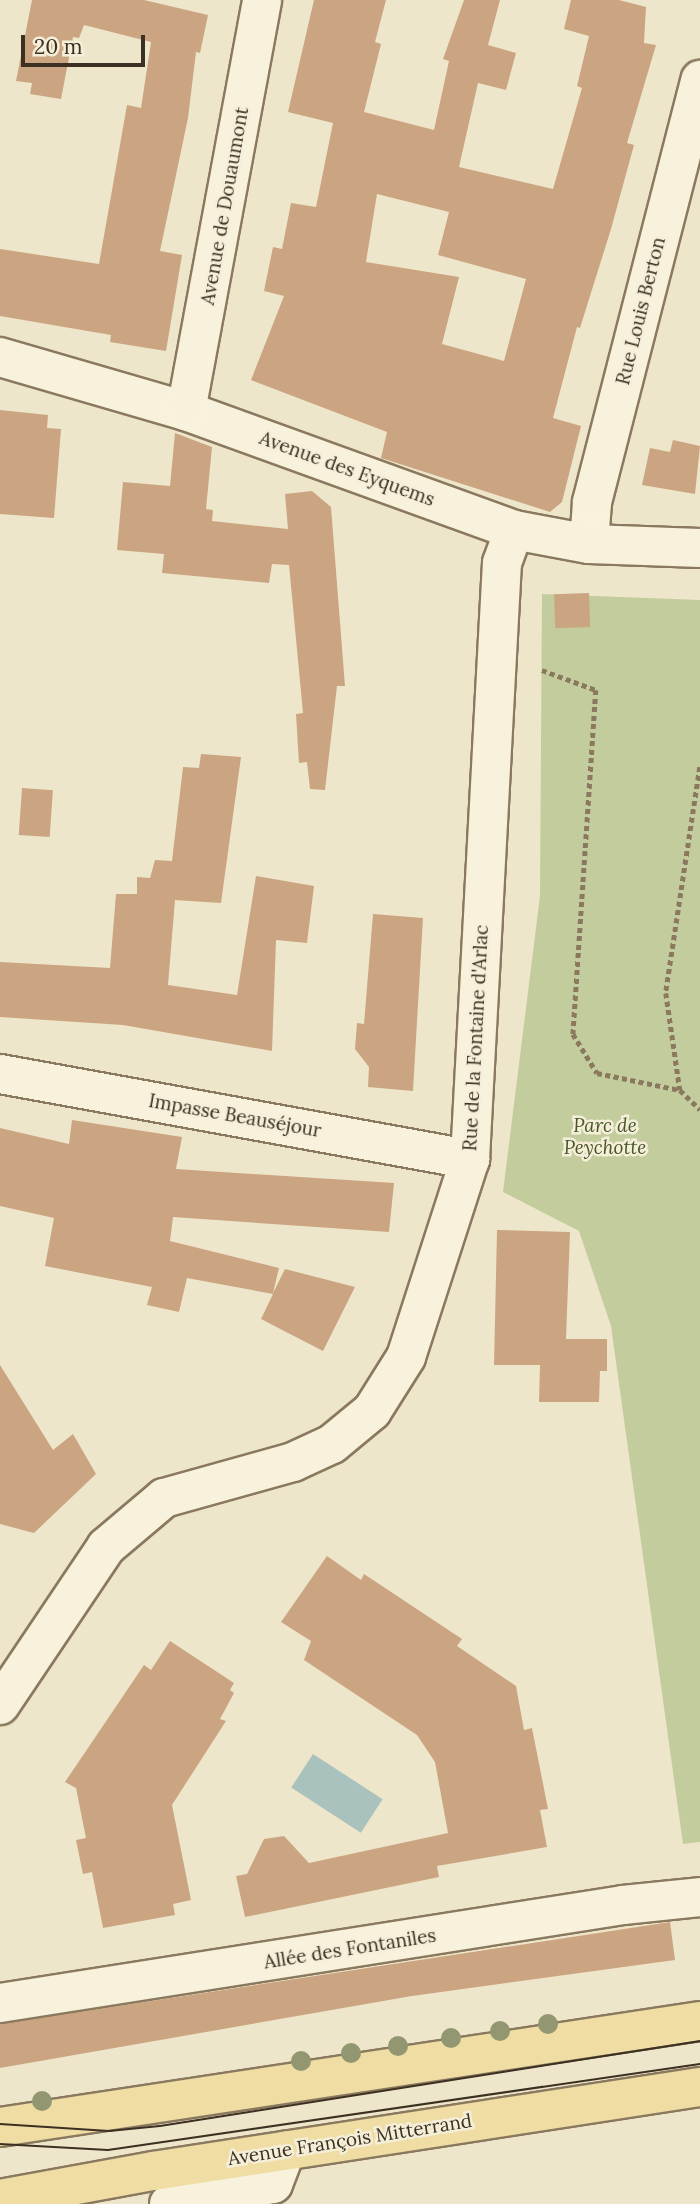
<!DOCTYPE html>
<html>
<head>
<meta charset="utf-8">
<style>
	body { margin:0 }
	#map { position:relative; width:700px; height:2204px; overflow:hidden; background:#eee6ca; font-family:Lora,serif }
	div>[style] { position:absolute }
	[style*='--x'] { left:calc(var(--x)*1px); top:calc(var(--y)*1px); width:calc(var(--w)*1px); rotate:calc(var(--a)*1deg) }
	.green>* { inset:0; background:#c3cc9d }
	.water>* { inset:0; background:#aac2bd; transform-origin:0 0 }
	.building>* { inset:0; background:#cba581; transform-origin:0 0 }
	.path>* { height:4.5px; margin-top:-2.25px; transform-origin:0; background:repeating-linear-gradient(90deg,#8a795e 0 5px,transparent 0 8.5px) }
	.roads { filter:drop-shadow(2px 0 #8a795e) drop-shadow(-2px 0 #8a795e) drop-shadow(0 2px #8a795e) drop-shadow(0 -2px #8a795e) }
	.minor>* { height:38px; margin:-19px; padding:0 19px; transform-origin:19px; border-radius:19px; background:#f8f2dd }
	.major>* { height:38px; margin:-19px; padding:0 19px; transform-origin:19px; border-radius:19px; background:#efdda4 }
	.tram>* { height:2px; margin:-1px; padding:0 1px; transform-origin:1px; border-radius:1px; background:#3b3021 }
	.trees>* { width:20px; height:20px; margin:-10px; border-radius:50%; background:#939771 }
	span { translate:-50% -50%; white-space:nowrap; text-align:center; line-height:1.15; -webkit-text-stroke:5px #f5efd9; paint-order:stroke }
	.street-label { font-size:19px; color:#3b3021 }
	.park-label { font-size:19px; color:#485729; font-style:italic }
	.scale { position:absolute; left:21px; top:35px; width:124px; height:32px; box-sizing:border-box; border:4px solid #3b3021; border-top:0; padding-left:9px; font-size:21px; line-height:24px; white-space:nowrap; color:#3b3021; -webkit-text-stroke:5px #f5efd9; paint-order:stroke }
</style>
</head>
<body>
<div id="map">
	<div class="green">
		<i style="clip-path:polygon(542px 594px,700px 600px,700px 1842px,683px 1844px,611px 1326px,579px 1231px,503px 1192px,540px 896px)"></i>
	</div>
	<div class="water">
		<i style="left:313px;top:1754px;width:83px;height:40px;rotate:33deg"></i>
	</div>
	<div class="building">
		<i style="clip-path:polygon(32px 0,144px 0,208px 15px,200px 53px,196px 52px,188px 118px,160px 251px,182px 255px,166px 351px,110px 342px,111px 335px,0 316px,0 249px,99px 264px,127px 105px,141px 108px,151px 42px,84px 25px,79px 38px,73px 37px,61px 99px,30px 94px,32px 83px,16px 81px)"></i>
		<i style="clip-path:polygon(evenodd,314px 0,386px 0,375px 42px,381px 44px,364px 112px,434px 130px,449px 61px,443px 59px,464px 0,500px 0,488px 45px,516px 53px,506px 90px,478px 83px,459px 167px,553px 189px,582px 88px,577px 86px,589px 36px,564px 29px,571px 0,619px 0,646px 7px,644px 43px,656px 45px,627px 143px,634px 145px,611px 229px,580px 328px,577px 327px,553px 418px,581px 426px,562px 502px,550px 512px,381px 458px,387px 432px,251px 380px,284px 296px,264px 291px,273px 247px,282px 249px,291px 203px,316px 207px,333px 123px,288px 112px,314px 0,377px 194px,449px 212px,438px 255px,526px 279px,504px 361px,442px 344px,459px 277px,366px 262px,377px 194px)"></i>
		<i style="clip-path:polygon(0 410px,48px 415px,47px 428px,61px 429px,54px 518px,0 514px)"></i>
		<i style="clip-path:polygon(175px 433px,212px 447px,206px 509px,213px 510px,212px 521px,288px 529px,285px 494px,312px 491px,331px 507px,345px 686px,337px 686px,325px 790px,310px 789px,307px 762px,299px 763px,296px 714px,303px 713px,289px 565px,272px 564px,269px 583px,162px 573px,164px 554px,117px 550px,123px 482px,170px 486px)"></i>
		<i style="clip-path:polygon(673px 440px,700px 446px,695px 494px,642px 485px,650px 448px,670px 452px)"></i>
		<i style="left:589px;top:593px;width:34px;height:35px;rotate:88deg"></i>
		<i style="clip-path:polygon(201px 754px,241px 757px,221px 903px,175px 900px,168px 985px,237px 995px,256px 876px,314px 886px,307px 943px,276px 940px,272px 1051px,123px 1025px,0 1017px,0 962px,110px 968px,116px 894px,137px 894px,137px 877px,150px 878px,155px 860px,172px 861px,183px 767px,199px 768px)"></i>
		<i style="left:22px;top:788px;width:31px;height:47px;rotate:4deg"></i>
		<i style="clip-path:polygon(373px 914px,423px 918px,413px 1091px,368px 1087px,369px 1067px,355px 1049px,357px 1023px,364px 1024px)"></i>
		<i style="clip-path:polygon(72px 1120px,182px 1137px,176px 1169px,394px 1183px,389px 1232px,173px 1217px,170px 1241px,279px 1268px,273px 1293px,285px 1269px,355px 1287px,323px 1351px,261px 1319px,273px 1294px,187px 1278px,179px 1312px,147px 1305px,152px 1287px,45px 1266px,54px 1218px,0 1206px,0 1128px,69px 1144px)"></i>
		<i style="clip-path:polygon(497px 1230px,570px 1232px,566px 1339px,607px 1339px,607px 1371px,600px 1371px,599px 1402px,539px 1402px,540px 1365px,494px 1365px)"></i>
		<i style="clip-path:polygon(0 1365px,53px 1450px,73px 1434px,96px 1474px,34px 1533px,0 1524px)"></i>
		<i style="clip-path:polygon(327px 1556px,361px 1580px,364px 1574px,462px 1639px,457px 1646px,516px 1686px,524px 1730px,532px 1728px,548px 1809px,540px 1810px,547px 1847px,437px 1866px,439px 1877px,245px 1917px,236px 1876px,247px 1874px,264px 1839px,284px 1836px,309px 1863px,448px 1833px,435px 1762px,417px 1735px,304px 1660px,311px 1641px,281px 1622px)"></i>
		<i style="clip-path:polygon(170px 1641px,234px 1683px,230px 1690px,234px 1693px,220px 1719px,226px 1721px,172px 1805px,191px 1900px,173px 1904px,175px 1915px,103px 1928px,92px 1872px,83px 1874px,76px 1840px,86px 1838px,76px 1788px,65px 1782px,144px 1665px,151px 1670px)"></i>
		<i style="clip-path:polygon(670px 1922px,675px 1960px,412px 1996px,0 2068px,0 2024px)"></i>
	</div>
	<div class="path">
		<i style="--x:542;--y:670;--w:58;--a:20.3"></i>
		<i style="--x:596;--y:690;--w:345;--a:93.8"></i>
		<i style="--x:573;--y:1034;--w:46;--a:58.4"></i>
		<i style="--x:597;--y:1073;--w:85;--a:11.6"></i>
		<i style="--x:700;--y:767;--w:229;--a:98.6"></i>
		<i style="--x:666;--y:993;--w:98;--a:81.8"></i>
		<i style="--x:680;--y:1090;--w:28;--a:44"></i>
	</div>
	<div class="roads">
		<div class="minor">
			<i style="--x:0;--y:357;--w:194;--a:16.2"></i>
			<i style="--x:186;--y:411;--w:349;--a:19.9"></i>
			<i style="--x:514;--y:530;--w:76;--a:10.6"></i>
			<i style="--x:589;--y:544;--w:111;--a:2.1"></i>
			<i style="--x:186;--y:411;--w:418;--a:-79.5"></i>
			<i style="--x:589;--y:544;--w:42;--a:-85.9"></i>
			<i style="--x:592;--y:502;--w:436;--a:-75.6"></i>
			<i style="--x:0;--y:1074;--w:478;--a:10.3"></i>
			<i style="--x:0;--y:1705;--w:190;--a:-56.1"></i>
			<i style="--x:106;--y:1547;--w:76;--a:-40.2"></i>
			<i style="--x:164;--y:1498;--w:134;--a:-15.6"></i>
			<i style="--x:293;--y:1462;--w:43;--a:-24.8"></i>
			<i style="--x:332;--y:1444;--w:52;--a:-39.5"></i>
			<i style="--x:372;--y:1411;--w:64;--a:-57.8"></i>
			<i style="--x:406;--y:1357;--w:208;--a:-72.1"></i>
			<i style="--x:470;--y:1159;--w:597;--a:-86.93"></i>
			<i style="--x:502;--y:563;--w:35;--a:-70"></i>
			<i style="--x:0;--y:2003;--w:631;--a:-8.94"></i>
			<i style="--x:623;--y:1905;--w:77;--a:-5.9"></i>
			<i style="--x:169;--y:2204;--w:106;--a:-10.9"></i>
			<i style="--x:273;--y:2184;--w:36;--a:-69"></i>
		</div>
		<div class="major">
			<i style="--x:0;--y:2127;--w:708;--a:-8.61"></i>
			<i style="--x:0;--y:2199;--w:156;--a:-10.4"></i>
			<i style="--x:153;--y:2171;--w:553;--a:-8.73"></i>
		</div>
	</div>
	<div class="tram">
		<i style="--x:0;--y:2124;--w:109;--a:3.7"></i>
		<i style="--x:109;--y:2131;--w:51;--a:-5.6"></i>
		<i style="--x:160;--y:2126;--w:547;--a:-8.95"></i>
		<i style="--x:0;--y:2144;--w:108;--a:3.2"></i>
		<i style="--x:108;--y:2150;--w:598;--a:-8.27"></i>
	</div>
	<div class="trees">
		<i style="left:548px;top:2024px"></i>
		<i style="left:500px;top:2031px"></i>
		<i style="left:451px;top:2038px"></i>
		<i style="left:398px;top:2046px"></i>
		<i style="left:351px;top:2053px"></i>
		<i style="left:301px;top:2061px"></i>
		<i style="left:42px;top:2101px"></i>
	</div>
	<div class="street-label">
		<span style="left:225px;top:206px;rotate:-80deg">Avenue de Douaumont</span>
		<span style="left:641px;top:311px;rotate:-76deg">Rue Louis Berton</span>
		<span style="left:347px;top:469px;rotate:20deg">Avenue des Eyquems</span>
		<span style="left:476px;top:1038px;rotate:-87deg">Rue de la Fontaine d'Arlac</span>
		<span style="left:235px;top:1116px;rotate:10deg">Impasse Beauséjour</span>
		<span style="left:350px;top:1949px;rotate:-9deg">Allée des Fontaniles</span>
		<span style="left:350px;top:2140px;rotate:-9deg">Avenue François Mitterrand</span>
	</div>
	<div class="park-label">
		<span style="left:605px;top:1137px">Parc de<br>Peychotte</span>
	</div>
	<div class="scale">20 m</div>
</div>
</body>
</html>
